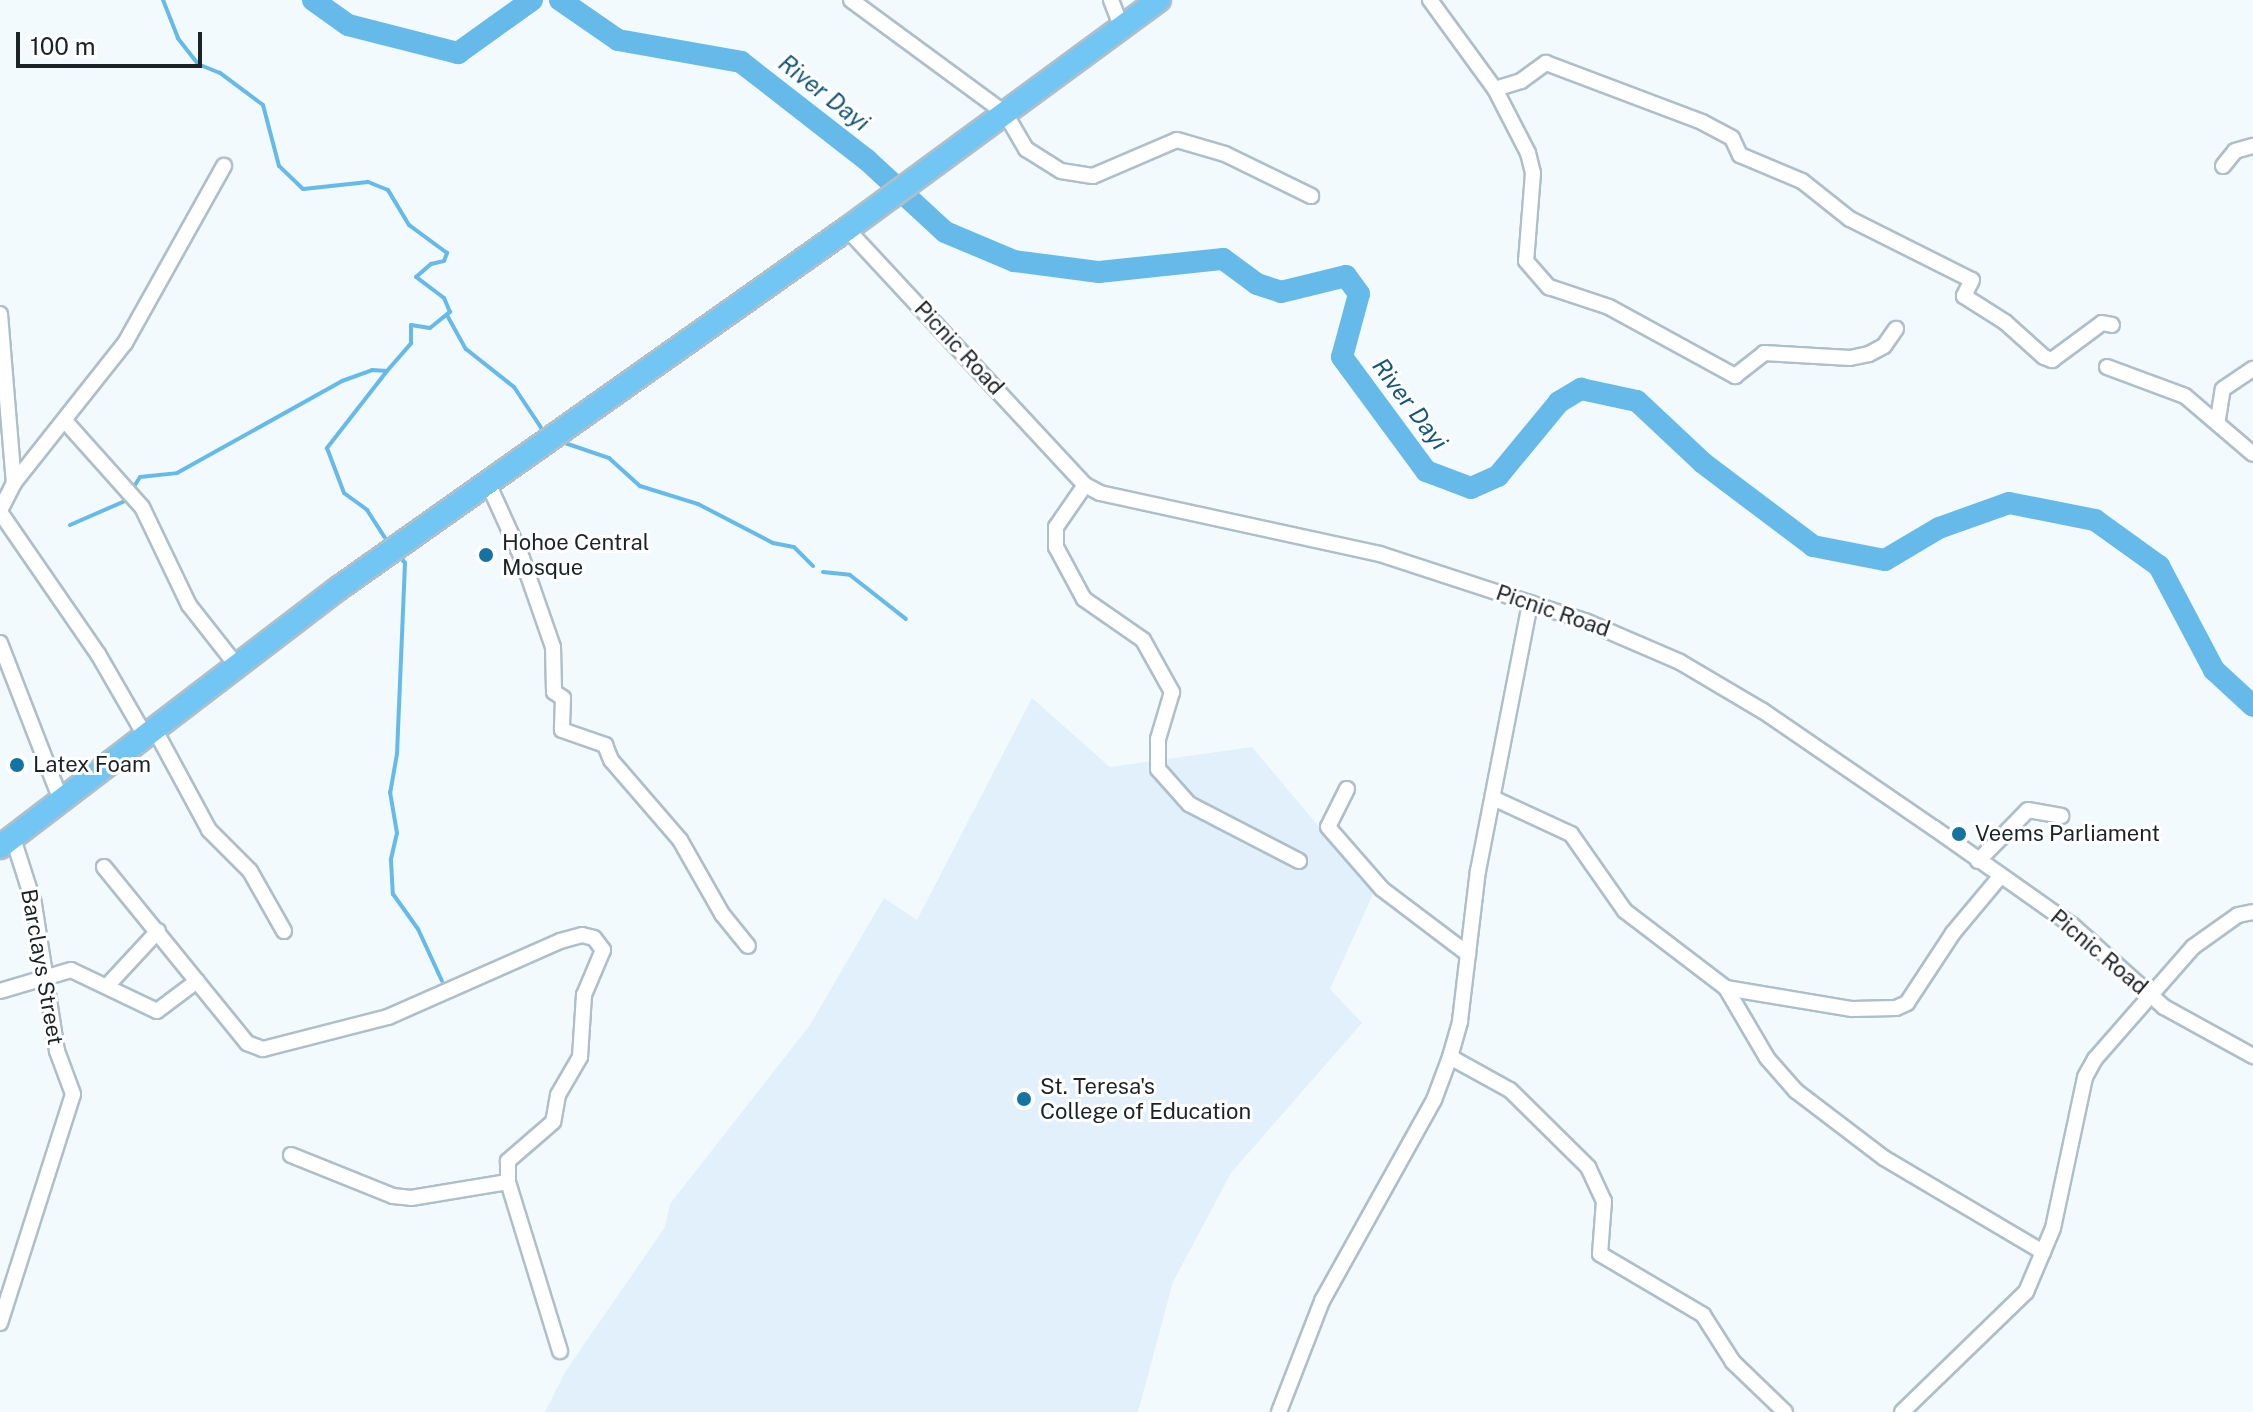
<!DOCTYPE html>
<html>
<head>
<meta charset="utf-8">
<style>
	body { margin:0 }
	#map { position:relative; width:2253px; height:1412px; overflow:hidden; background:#f2fafe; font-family:"Public Sans",sans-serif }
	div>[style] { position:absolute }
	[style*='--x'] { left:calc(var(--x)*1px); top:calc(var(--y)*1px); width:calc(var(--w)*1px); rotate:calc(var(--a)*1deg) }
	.built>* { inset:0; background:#e1f0fa }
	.stream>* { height:4px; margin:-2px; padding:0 2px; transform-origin:2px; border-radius:2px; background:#66baea }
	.river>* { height:22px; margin:-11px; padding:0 11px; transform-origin:11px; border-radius:11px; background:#66baea }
	.roads { filter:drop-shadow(2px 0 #aebfca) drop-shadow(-2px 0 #aebfca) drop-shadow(0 2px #aebfca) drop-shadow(0 -2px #aebfca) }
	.minor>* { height:14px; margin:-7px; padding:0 7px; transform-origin:7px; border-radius:7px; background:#fff }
	.trunk>* { height:22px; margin:-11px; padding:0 11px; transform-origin:11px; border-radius:11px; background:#72c6f4 }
	.dots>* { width:22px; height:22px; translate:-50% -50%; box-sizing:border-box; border:4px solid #fff; border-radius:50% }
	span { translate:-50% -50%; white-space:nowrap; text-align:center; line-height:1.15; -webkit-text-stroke:6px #fff; paint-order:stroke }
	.street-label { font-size:22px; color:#1c2327 }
	.poi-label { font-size:22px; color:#1c2327 }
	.left { translate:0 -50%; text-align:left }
	.water-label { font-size:24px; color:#165778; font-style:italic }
	.scale { position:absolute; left:16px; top:32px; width:186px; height:36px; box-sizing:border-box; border:4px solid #1c2327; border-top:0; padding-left:10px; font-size:24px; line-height:28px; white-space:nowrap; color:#1c2327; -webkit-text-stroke:6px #fff; paint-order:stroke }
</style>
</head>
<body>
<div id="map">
	<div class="built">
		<i style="clip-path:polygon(1032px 698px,1110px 767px,1252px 747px,1374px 892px,1330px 989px,1362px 1023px,1231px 1173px,1173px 1282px,1138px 1412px,545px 1412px,565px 1372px,665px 1227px,670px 1204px,810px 1025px,884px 898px,917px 920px)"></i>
	</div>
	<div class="stream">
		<i style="--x:448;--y:317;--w:37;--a:61"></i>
		<i style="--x:466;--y:349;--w:61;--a:38.4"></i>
		<i style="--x:514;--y:387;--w:50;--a:56.3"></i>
		<i style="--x:387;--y:371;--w:98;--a:127.9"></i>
		<i style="--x:327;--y:448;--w:48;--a:69.3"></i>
		<i style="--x:344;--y:493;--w:29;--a:36"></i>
		<i style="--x:367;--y:510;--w:40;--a:57.1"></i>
		<i style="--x:562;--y:442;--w:50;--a:18.8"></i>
		<i style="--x:609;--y:458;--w:42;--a:42.1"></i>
		<i style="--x:640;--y:486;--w:61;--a:17.2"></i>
		<i style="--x:698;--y:504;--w:85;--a:27.5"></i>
		<i style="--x:773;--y:543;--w:21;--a:11"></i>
		<i style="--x:794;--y:547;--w:27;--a:45"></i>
		<i style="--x:70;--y:525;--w:60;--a:-23.6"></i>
		<i style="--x:125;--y:501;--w:28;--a:-58"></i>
		<i style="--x:140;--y:477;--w:37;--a:-6"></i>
		<i style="--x:177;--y:473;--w:189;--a:-29.1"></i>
		<i style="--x:342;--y:381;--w:32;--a:-20"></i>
		<i style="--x:372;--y:370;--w:15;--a:4"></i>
		<i style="--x:387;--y:371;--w:37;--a:-49"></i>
		<i style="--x:411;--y:343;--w:18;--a:-90"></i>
		<i style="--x:411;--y:325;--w:19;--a:9"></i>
		<i style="--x:430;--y:328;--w:26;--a:-39"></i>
		<i style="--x:450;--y:312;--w:15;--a:-113"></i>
		<i style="--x:444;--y:298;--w:35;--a:-143"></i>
		<i style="--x:416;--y:277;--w:20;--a:-41"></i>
		<i style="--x:431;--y:264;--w:13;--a:-13"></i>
		<i style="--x:444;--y:261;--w:9;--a:-69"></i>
		<i style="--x:447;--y:253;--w:47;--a:-143.6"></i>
		<i style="--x:409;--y:225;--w:41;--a:-121"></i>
		<i style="--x:388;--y:190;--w:22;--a:-158"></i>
		<i style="--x:368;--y:182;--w:65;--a:173.9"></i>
		<i style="--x:303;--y:189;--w:33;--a:-136"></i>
		<i style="--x:279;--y:166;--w:63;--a:-104.7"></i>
		<i style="--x:263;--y:105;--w:54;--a:-143.3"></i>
		<i style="--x:220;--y:73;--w:24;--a:-158"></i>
		<i style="--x:198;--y:64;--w:33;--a:-128"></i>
		<i style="--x:178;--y:38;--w:41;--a:-111.5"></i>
		<i style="--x:397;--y:554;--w:12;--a:48"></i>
		<i style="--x:405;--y:563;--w:191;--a:92.4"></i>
		<i style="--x:397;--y:754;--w:39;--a:100"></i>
		<i style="--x:390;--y:792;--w:42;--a:80.3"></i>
		<i style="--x:397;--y:833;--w:28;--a:103"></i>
		<i style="--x:391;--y:860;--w:34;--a:87"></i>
		<i style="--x:393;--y:894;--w:43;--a:54.5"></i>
		<i style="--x:418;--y:929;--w:57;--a:65.2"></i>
		<i style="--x:823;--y:572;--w:27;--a:6"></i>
		<i style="--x:850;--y:575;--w:71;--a:38.2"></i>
	</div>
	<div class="river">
		<i style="--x:313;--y:0;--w:43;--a:35.5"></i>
		<i style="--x:348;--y:25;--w:114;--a:14.3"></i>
		<i style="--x:458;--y:53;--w:91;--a:-35.6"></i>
		<i style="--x:560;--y:0;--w:70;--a:34.6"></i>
		<i style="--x:618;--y:40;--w:125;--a:10.1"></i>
		<i style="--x:741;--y:62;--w:160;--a:37.9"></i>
		<i style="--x:867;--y:160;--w:106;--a:42.7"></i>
		<i style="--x:945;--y:232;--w:75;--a:22.8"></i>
		<i style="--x:1014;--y:261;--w:86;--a:7.4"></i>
		<i style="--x:1099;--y:272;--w:125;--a:-6"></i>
		<i style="--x:1223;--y:259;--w:42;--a:36.3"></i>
		<i style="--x:1257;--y:284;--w:25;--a:18"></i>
		<i style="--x:1281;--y:292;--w:67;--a:-13.8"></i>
		<i style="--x:1346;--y:276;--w:22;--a:54"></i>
		<i style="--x:1359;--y:294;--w:65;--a:105.1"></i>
		<i style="--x:1342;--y:357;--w:142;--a:53.6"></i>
		<i style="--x:1426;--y:471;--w:48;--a:20.7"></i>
		<i style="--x:1471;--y:488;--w:30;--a:-24"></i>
		<i style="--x:1498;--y:476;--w:96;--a:-50.5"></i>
		<i style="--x:1559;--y:402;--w:26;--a:-31"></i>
		<i style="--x:1581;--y:389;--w:57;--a:12.1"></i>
		<i style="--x:1637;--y:401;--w:91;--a:43.2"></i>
		<i style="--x:1703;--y:463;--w:138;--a:37"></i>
		<i style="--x:1813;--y:546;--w:73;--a:11"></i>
		<i style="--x:1885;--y:560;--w:63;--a:-30.7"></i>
		<i style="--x:1939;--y:528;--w:74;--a:-19.7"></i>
		<i style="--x:2009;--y:503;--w:88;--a:11.2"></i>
		<i style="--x:2095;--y:520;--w:79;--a:35.7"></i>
		<i style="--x:2159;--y:566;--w:118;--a:62.1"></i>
		<i style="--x:2214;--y:670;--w:53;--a:42.7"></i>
	</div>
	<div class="roads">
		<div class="minor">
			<i style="--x:851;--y:0;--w:191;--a:36.3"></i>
			<i style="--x:1005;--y:113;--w:42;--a:59.7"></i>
			<i style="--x:1026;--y:149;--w:41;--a:32.2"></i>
			<i style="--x:1061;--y:171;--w:32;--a:9"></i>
			<i style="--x:1093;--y:176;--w:91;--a:-23.2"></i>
			<i style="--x:1177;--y:140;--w:50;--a:16.3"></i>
			<i style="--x:1225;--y:154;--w:96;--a:26"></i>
			<i style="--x:1111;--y:0;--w:30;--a:69"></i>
			<i style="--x:1430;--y:0;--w:110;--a:53.9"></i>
			<i style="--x:1495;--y:89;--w:72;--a:62.7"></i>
			<i style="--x:1528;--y:153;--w:21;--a:76"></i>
			<i style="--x:1533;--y:173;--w:88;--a:94.5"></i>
			<i style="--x:1526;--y:261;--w:35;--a:49"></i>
			<i style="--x:1549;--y:287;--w:63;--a:18.4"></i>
			<i style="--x:1609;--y:307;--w:144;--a:28.7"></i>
			<i style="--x:1735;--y:376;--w:37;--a:-38"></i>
			<i style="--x:1764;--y:353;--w:86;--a:3.3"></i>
			<i style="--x:1850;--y:358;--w:19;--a:-12"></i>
			<i style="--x:1869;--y:354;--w:17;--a:-28"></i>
			<i style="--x:1884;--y:346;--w:21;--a:-55"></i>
			<i style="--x:1495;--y:89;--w:27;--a:-17"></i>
			<i style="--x:1521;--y:81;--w:31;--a:-36"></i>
			<i style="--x:1546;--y:63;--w:167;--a:20.7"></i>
			<i style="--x:1702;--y:122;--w:34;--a:28"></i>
			<i style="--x:1732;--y:138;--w:19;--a:65"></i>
			<i style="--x:1740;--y:155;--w:67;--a:22.8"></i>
			<i style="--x:1802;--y:181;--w:61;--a:38.4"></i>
			<i style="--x:1850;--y:219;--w:136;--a:26.6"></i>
			<i style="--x:1972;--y:280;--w:18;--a:117"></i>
			<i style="--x:1964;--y:296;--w:49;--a:32.4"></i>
			<i style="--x:2005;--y:322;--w:52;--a:41.9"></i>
			<i style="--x:2044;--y:357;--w:9;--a:21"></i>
			<i style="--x:2052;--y:360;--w:62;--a:-36.5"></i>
			<i style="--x:2102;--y:323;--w:10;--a:11"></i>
			<i style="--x:2223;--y:166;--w:19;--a:-51"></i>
			<i style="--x:2235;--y:151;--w:19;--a:-16"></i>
			<i style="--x:847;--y:229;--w:350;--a:47.1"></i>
			<i style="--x:1085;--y:485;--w:17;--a:28"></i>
			<i style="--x:1100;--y:493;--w:287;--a:12.3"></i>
			<i style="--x:1380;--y:554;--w:216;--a:18.1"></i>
			<i style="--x:1585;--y:621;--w:103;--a:23.3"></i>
			<i style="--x:1680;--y:662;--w:96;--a:30.6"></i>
			<i style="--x:1763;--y:711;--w:207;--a:34.4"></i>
			<i style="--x:1934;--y:828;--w:170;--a:35.2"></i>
			<i style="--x:2073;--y:926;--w:122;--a:41.7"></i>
			<i style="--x:2164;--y:1007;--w:102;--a:28.8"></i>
			<i style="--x:0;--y:314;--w:170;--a:85.3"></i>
			<i style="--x:14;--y:483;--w:30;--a:117"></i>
			<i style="--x:2107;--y:367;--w:83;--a:20.4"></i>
			<i style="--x:2185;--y:396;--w:89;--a:40.5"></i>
			<i style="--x:2218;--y:419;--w:30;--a:-81"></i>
			<i style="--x:2223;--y:389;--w:36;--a:-34"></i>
			<i style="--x:65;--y:421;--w:115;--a:48.2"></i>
			<i style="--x:142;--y:507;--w:109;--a:64.4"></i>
			<i style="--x:189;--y:605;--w:78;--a:51.8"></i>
			<i style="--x:487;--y:481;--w:85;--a:65.6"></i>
			<i style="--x:522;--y:558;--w:94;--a:70.8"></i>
			<i style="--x:553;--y:647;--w:45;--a:88.7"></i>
			<i style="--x:554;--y:692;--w:11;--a:34"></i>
			<i style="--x:563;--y:698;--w:32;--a:92"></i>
			<i style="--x:562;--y:730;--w:46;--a:19.2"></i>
			<i style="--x:605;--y:745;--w:16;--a:68"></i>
			<i style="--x:611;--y:760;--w:106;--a:49.2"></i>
			<i style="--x:680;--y:840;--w:85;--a:60.4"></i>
			<i style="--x:722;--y:914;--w:41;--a:50.9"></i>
			<i style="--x:14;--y:483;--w:179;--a:-51.6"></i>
			<i style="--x:125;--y:343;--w:203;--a:-60.8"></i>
			<i style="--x:1085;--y:485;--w:51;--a:124.6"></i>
			<i style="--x:1056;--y:527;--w:20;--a:90"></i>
			<i style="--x:1056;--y:547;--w:59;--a:61.7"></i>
			<i style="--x:1084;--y:599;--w:72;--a:34.8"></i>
			<i style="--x:1143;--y:640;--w:60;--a:60.9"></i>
			<i style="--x:1172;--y:692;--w:49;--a:106.6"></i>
			<i style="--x:1158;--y:739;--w:30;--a:90"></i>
			<i style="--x:1158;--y:769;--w:47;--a:48.5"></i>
			<i style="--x:1189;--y:804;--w:124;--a:27.4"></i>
			<i style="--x:0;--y:512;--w:173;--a:55.4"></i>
			<i style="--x:98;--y:654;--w:96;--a:60"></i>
			<i style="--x:0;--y:643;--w:172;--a:68.8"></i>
			<i style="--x:155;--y:730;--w:114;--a:61.6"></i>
			<i style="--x:209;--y:830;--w:58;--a:45"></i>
			<i style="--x:250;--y:871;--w:69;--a:60.5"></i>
			<i style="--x:1347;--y:789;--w:42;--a:116.6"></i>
			<i style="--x:1328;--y:827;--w:82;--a:48.9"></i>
			<i style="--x:1382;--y:889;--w:108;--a:37.1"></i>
			<i style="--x:1493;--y:798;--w:86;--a:24.8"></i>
			<i style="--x:1571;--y:834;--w:94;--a:55"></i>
			<i style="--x:1625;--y:911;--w:127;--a:37.3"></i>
			<i style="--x:1726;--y:988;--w:81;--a:59.6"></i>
			<i style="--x:1767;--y:1058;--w:44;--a:48.7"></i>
			<i style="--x:1796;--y:1091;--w:111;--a:37.3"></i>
			<i style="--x:1884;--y:1158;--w:185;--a:30.6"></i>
			<i style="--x:1978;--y:861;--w:71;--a:-45.6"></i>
			<i style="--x:2028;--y:810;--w:34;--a:10"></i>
			<i style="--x:104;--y:867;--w:227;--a:50.9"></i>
			<i style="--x:247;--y:1043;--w:17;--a:21"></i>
			<i style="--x:263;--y:1049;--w:129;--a:-14.4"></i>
			<i style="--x:388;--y:1017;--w:188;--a:-23.8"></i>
			<i style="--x:560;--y:941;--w:23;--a:-15"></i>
			<i style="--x:582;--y:935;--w:12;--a:14"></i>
			<i style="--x:594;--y:938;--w:15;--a:53"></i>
			<i style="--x:603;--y:950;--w:49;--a:112.9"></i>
			<i style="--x:584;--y:995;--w:62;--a:93.7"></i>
			<i style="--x:580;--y:1057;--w:44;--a:120.1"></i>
			<i style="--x:558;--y:1095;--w:27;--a:100"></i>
			<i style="--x:553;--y:1122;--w:60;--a:139.1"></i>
			<i style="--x:508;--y:1161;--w:21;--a:90"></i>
			<i style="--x:508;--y:1182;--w:177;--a:72.9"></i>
			<i style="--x:107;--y:986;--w:75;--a:-47.2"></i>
			<i style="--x:1726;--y:988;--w:128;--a:9.5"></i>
			<i style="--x:1852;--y:1009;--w:44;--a:-1.3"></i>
			<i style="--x:1896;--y:1008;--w:12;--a:-24"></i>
			<i style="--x:1907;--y:1003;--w:84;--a:-56.7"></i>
			<i style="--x:1953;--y:933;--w:72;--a:-50.1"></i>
			<i style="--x:0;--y:991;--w:74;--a:-16.5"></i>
			<i style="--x:71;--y:970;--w:95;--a:25.5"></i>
			<i style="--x:157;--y:1011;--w:50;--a:-36.9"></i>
			<i style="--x:1450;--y:1057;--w:68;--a:28.8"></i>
			<i style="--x:1510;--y:1090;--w:110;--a:44.6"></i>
			<i style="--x:1588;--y:1167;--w:38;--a:65"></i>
			<i style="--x:1604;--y:1201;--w:53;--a:94.3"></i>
			<i style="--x:1600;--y:1254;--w:120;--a:30.6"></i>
			<i style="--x:1703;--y:1315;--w:56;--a:57.4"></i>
			<i style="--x:1733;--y:1362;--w:72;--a:43.9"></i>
			<i style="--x:291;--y:1155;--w:110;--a:21.9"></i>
			<i style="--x:393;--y:1196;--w:18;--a:6"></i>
			<i style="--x:411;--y:1198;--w:98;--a:-9.4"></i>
			<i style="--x:0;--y:1323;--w:240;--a:-72.3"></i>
			<i style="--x:73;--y:1094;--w:46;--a:-110.4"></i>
			<i style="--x:57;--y:1051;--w:149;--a:-98.9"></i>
			<i style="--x:34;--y:904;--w:69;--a:-107.7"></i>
			<i style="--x:1279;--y:1412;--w:119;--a:-68.8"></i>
			<i style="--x:1322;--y:1301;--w:230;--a:-60.9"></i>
			<i style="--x:1434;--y:1100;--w:46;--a:-69.6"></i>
			<i style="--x:1450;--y:1057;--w:37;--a:-74"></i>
			<i style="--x:1460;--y:1021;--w:151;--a:-83.2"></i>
			<i style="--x:1478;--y:871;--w:273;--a:-79"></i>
			<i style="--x:1902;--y:1412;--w:173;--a:-44.1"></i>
			<i style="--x:2026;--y:1292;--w:69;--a:-67.1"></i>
			<i style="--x:2053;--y:1228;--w:154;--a:-78"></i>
			<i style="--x:2085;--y:1077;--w:21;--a:-61"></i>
			<i style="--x:2095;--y:1059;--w:149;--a:-48.8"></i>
			<i style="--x:2193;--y:947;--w:55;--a:-35.4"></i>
			<i style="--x:2238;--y:915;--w:15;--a:-11"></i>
		</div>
		<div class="trunk">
			<i style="--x:0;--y:847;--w:427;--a:-37.4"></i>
			<i style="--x:339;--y:588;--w:622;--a:-35.25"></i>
			<i style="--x:847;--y:229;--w:387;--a:-36.3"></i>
		</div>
	</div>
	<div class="dots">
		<i style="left:486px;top:555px;background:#1374a1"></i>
		<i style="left:17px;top:765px;background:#1374a1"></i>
		<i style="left:1959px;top:834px;background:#1374a1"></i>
		<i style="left:1024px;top:1099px;background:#1374a1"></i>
	</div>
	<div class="street-label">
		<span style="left:959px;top:348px;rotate:47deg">Picnic Road</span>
		<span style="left:1553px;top:611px;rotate:19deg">Picnic Road</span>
		<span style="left:2099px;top:952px;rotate:40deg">Picnic Road</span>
		<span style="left:42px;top:967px;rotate:80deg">Barclays Street</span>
	</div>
	<div class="poi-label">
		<span class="left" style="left:502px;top:555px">Hohoe Central<br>Mosque</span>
		<span class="left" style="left:33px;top:765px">Latex Foam</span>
		<span class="left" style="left:1975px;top:834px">Veems Parliament</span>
		<span class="left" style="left:1040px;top:1099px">St. Teresa's<br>College of Education</span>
	</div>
	<div class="water-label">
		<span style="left:824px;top:93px;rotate:38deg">River Dayi</span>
		<span style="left:1410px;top:404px;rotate:53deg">River Dayi</span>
	</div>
	<div class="scale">100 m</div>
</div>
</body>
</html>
